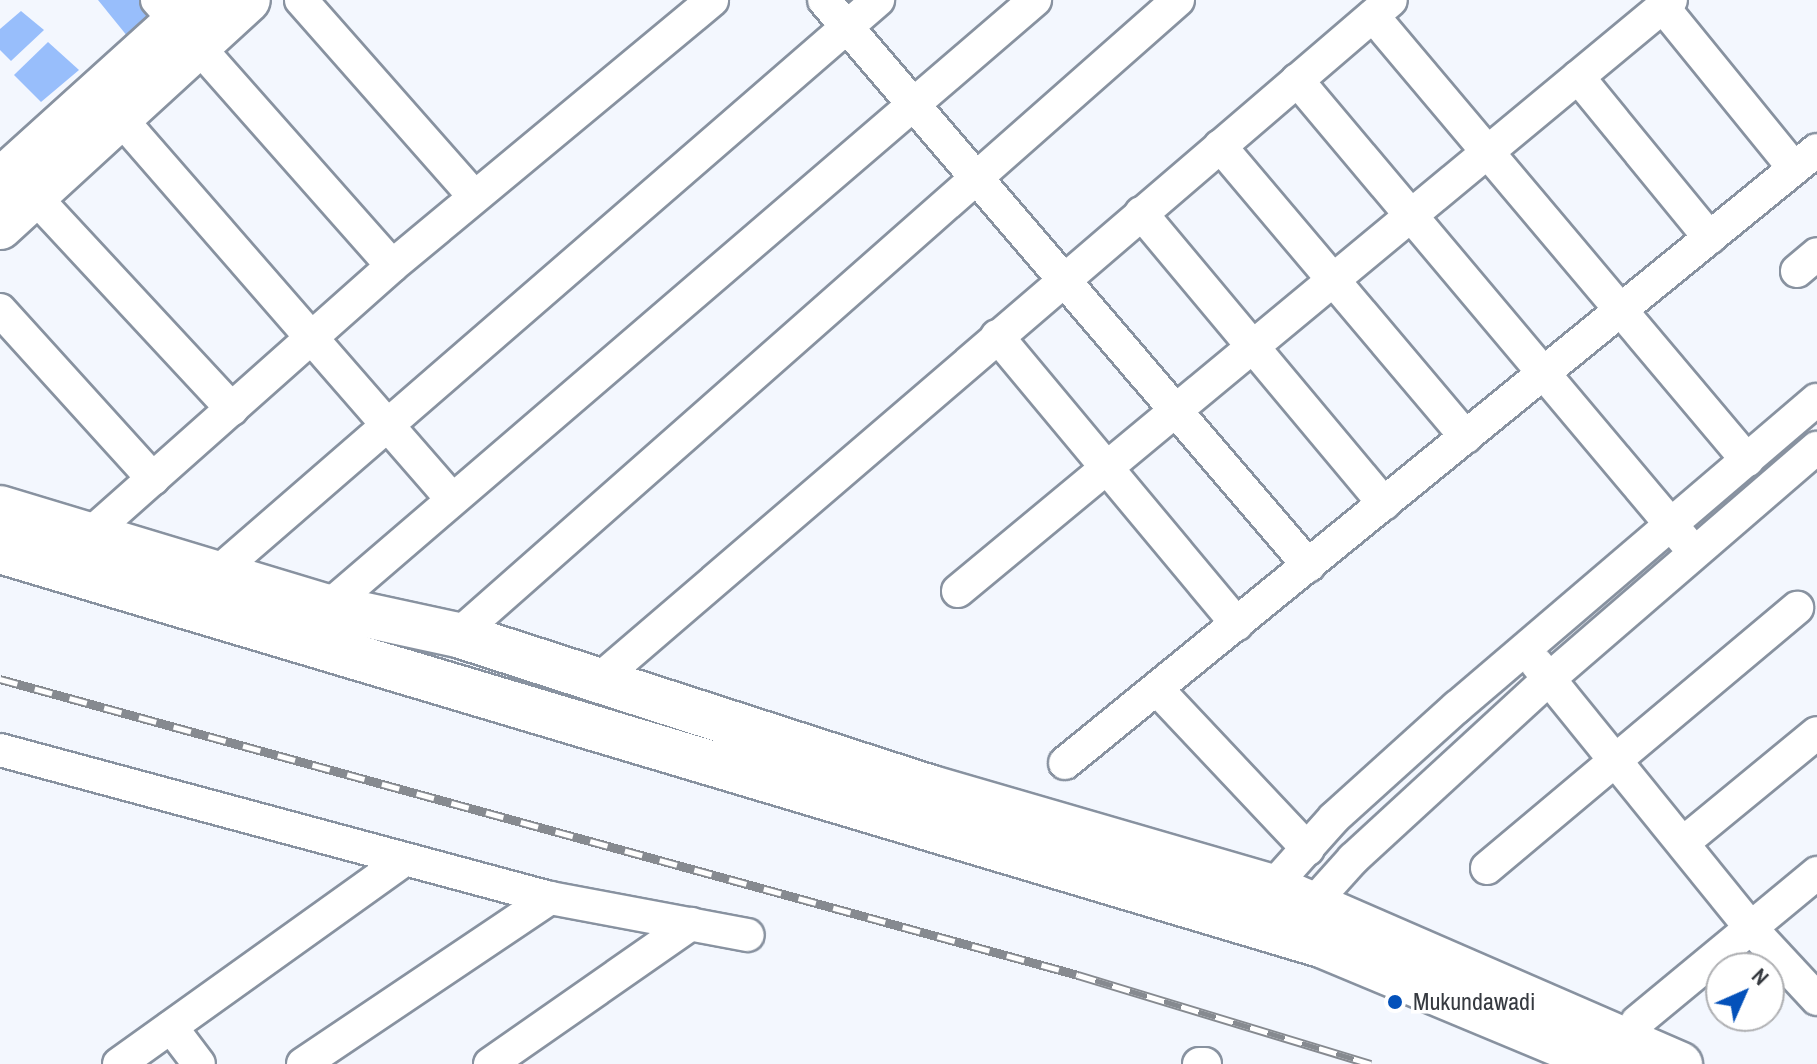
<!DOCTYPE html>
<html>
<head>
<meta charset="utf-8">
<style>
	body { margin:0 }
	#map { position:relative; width:1817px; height:1064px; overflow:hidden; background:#f3f7fe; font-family:"Archivo Narrow",sans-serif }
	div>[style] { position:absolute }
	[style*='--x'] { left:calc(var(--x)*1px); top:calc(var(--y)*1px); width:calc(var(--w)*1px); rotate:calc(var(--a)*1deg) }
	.building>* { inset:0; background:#98befb }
	.roads { filter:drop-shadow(2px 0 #8892a0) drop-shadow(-2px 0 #8892a0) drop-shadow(0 2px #8892a0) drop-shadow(0 -2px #8892a0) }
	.street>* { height:32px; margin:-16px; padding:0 16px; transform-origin:16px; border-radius:16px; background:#fff }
	.secondary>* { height:44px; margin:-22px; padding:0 22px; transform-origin:22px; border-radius:22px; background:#fff }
	.rail>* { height:9px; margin-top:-4.5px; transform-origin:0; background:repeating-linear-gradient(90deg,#fff 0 18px,#868a90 0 36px); box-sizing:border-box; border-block:2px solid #868a90 }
	.dots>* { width:22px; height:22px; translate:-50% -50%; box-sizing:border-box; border:4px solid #fff; border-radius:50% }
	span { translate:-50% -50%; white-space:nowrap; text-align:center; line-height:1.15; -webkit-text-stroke:7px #fff; paint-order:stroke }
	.poi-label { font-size:24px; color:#363a40 }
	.left { translate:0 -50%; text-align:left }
	.north { position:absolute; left:1705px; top:952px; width:80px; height:80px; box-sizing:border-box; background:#fff; border:2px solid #afb0b3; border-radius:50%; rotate:45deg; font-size:22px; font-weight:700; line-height:32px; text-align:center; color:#363a40 }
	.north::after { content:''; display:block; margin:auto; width:28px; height:36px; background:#0451ba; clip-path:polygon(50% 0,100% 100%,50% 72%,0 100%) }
</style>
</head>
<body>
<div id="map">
	<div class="building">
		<i style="clip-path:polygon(98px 0,142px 0,157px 15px,132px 42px)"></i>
		<i style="clip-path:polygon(21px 11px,44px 30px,11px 61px,0 50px,0 29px)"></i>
		<i style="clip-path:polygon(48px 42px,79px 70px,41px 102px,14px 75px)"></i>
	</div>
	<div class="roads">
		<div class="street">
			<i style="--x:157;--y:0;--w:355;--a:48.5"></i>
			<i style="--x:301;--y:0;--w:261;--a:48.6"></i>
			<i style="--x:824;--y:0;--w:745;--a:49.41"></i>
			<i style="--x:1663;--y:7;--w:208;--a:50.9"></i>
			<i style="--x:1373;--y:16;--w:581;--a:49.89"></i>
			<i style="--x:1578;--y:77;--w:208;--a:50.7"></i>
			<i style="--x:1297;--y:80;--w:601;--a:49.93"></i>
			<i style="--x:107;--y:103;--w:524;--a:48.95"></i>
			<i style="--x:1220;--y:146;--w:381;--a:49.8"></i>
			<i style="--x:34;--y:196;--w:291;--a:47.1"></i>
			<i style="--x:1141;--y:213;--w:379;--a:50.1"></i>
			<i style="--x:1797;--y:271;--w:26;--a:-40"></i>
			<i style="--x:0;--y:310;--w:228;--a:47.8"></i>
			<i style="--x:997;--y:336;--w:375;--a:50.2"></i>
			<i style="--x:88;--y:536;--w:407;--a:-41.6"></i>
			<i style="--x:392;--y:266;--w:416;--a:-39.7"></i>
			<i style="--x:217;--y:573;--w:875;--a:-40.92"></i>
			<i style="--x:958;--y:591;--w:926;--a:-39.66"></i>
			<i style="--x:328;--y:607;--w:932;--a:-40.65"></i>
			<i style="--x:458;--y:635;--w:960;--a:-41.41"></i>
			<i style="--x:1537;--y:664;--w:340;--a:51"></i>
			<i style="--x:1751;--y:928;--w:97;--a:47.1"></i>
			<i style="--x:600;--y:679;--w:1042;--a:-40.64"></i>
			<i style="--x:1157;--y:689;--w:220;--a:46.7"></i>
			<i style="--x:0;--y:750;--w:570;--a:15.06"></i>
			<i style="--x:550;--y:898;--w:201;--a:10.6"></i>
			<i style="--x:1065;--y:763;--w:970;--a:-39.19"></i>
			<i style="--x:1683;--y:843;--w:173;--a:-39.4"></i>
			<i style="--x:1487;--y:868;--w:405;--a:-40"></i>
			<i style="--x:1258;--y:903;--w:114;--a:-48.2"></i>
			<i style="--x:1334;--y:818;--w:166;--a:-42.1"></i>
			<i style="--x:1457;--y:707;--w:473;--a:-40.5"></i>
			<i style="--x:1299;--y:919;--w:81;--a:-48"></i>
			<i style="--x:1353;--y:859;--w:266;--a:-42.6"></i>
			<i style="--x:1549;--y:679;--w:354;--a:-40.8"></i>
			<i style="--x:1637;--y:1022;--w:234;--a:-39.6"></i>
			<i style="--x:171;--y:1027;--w:46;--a:52.9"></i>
			<i style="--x:119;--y:1064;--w:350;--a:-35.6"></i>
			<i style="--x:303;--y:1064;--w:298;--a:-33.9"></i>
			<i style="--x:490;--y:1064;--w:245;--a:-34.9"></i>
			<i style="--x:1199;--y:1064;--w:6;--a:0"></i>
		</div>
		<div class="secondary">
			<i style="--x:0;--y:181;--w:270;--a:-42.1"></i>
			<i style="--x:0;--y:227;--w:336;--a:-42.5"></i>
			<i style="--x:0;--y:508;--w:343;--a:16.8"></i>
			<i style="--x:328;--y:607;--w:133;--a:12.2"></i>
			<i style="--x:458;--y:635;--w:498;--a:17.9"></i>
			<i style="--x:932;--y:788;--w:354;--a:16.2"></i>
			<i style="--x:1272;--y:887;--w:445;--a:23.5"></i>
			<i style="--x:0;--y:551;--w:1379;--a:16.61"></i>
			<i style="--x:1321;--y:945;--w:310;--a:22.6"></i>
		</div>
	</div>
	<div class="rail">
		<i style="--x:0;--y:679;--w:1118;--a:15.35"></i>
		<i style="--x:1078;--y:975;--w:306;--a:16.9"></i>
	</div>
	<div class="dots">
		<i style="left:1395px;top:1002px;background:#0451ba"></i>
	</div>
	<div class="poi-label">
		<span class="left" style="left:1413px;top:1002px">Mukundawadi</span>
	</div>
	<div class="north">N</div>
</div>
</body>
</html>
